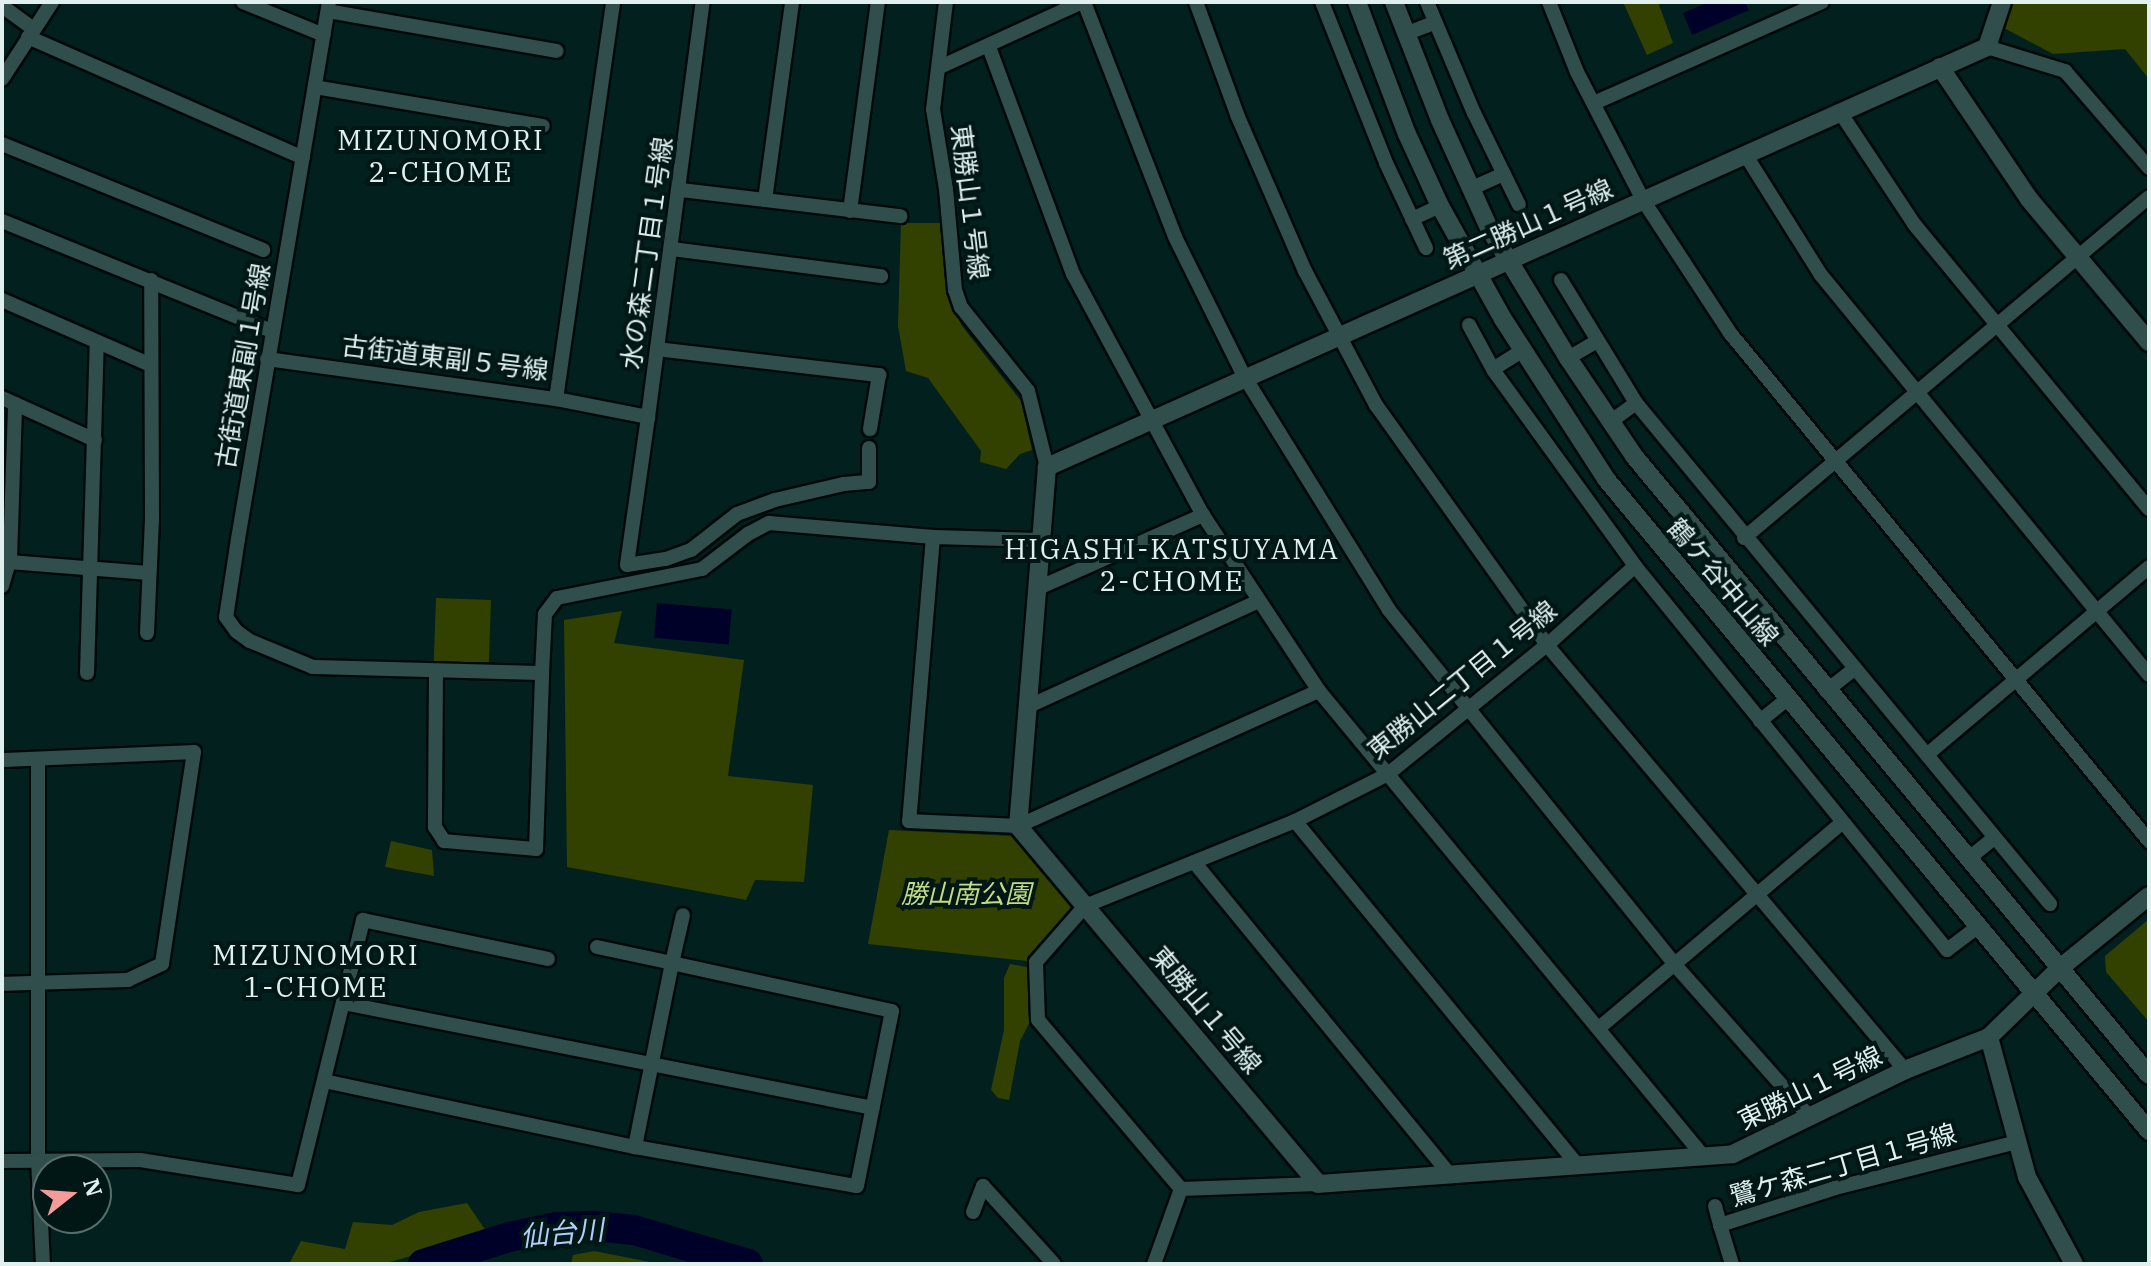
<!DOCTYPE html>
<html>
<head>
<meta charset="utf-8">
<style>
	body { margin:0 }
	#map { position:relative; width:2151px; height:1266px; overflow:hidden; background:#02201e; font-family:"IBM Plex Serif","Noto Sans JP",serif }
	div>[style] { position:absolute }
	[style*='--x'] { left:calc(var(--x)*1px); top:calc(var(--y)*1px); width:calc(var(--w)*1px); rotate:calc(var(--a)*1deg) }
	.green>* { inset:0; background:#334100; transform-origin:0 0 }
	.water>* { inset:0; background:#000128; transform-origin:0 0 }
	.river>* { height:30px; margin:-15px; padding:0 15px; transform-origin:15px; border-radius:15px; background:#000128 }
	.roads { filter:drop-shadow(2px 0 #000908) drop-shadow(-2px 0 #000908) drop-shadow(0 2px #000908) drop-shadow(0 -2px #000908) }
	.minor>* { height:14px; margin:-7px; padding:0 7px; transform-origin:7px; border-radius:7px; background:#304e4c }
	.tertiary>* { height:18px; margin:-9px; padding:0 9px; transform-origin:9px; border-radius:9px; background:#304e4c }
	span { translate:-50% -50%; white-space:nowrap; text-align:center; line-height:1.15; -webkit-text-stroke:8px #001715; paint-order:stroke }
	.street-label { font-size:26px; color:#dff0ef }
	.park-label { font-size:26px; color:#c3dc83; font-style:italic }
	.neighbourhood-label { font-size:28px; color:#dff0ef; letter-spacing:2px }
	.water-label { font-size:28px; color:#b0cffb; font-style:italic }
	.frame { position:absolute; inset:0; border:4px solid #dff0ef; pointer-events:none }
	.north { position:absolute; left:32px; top:1154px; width:80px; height:80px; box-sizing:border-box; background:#001715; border:2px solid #596e6c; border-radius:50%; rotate:73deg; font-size:22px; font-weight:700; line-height:32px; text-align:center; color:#dff0ef }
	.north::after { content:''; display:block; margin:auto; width:28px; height:36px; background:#f59b9a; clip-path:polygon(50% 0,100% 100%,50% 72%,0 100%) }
</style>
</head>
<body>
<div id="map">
	<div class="green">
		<i style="clip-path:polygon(1623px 2px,1658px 2px,1673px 43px,1647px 55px)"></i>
		<i style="clip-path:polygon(2013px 2px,2149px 2px,2149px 79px,2125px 49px,2053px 54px,2004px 28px)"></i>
		<i style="clip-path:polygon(901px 223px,941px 223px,950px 303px,962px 326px,1021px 401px,1032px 450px,1020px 454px,1006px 469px,980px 462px,981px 451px,928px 378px,906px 371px,898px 326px)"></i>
		<i style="left:436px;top:598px;width:55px;height:69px;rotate:2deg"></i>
		<i style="clip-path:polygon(622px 611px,614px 643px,744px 660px,728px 776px,813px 785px,804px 882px,755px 880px,746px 900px,567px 867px,564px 620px)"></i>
		<i style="clip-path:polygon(889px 830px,1013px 836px,1073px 908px,1027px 961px,868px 944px)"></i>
		<i style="clip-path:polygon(391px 841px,432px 850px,434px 876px,385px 867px)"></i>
		<i style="clip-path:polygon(2149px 919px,2149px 1022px,2106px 972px,2105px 956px)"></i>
		<i style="clip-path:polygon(1010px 964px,1032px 968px,1032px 1018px,1020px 1041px,1009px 1100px,998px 1098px,991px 1090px,1004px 1030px,1004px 978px)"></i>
		<i style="clip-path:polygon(467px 1203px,488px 1234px,383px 1264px,289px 1264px,301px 1241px,345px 1249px,353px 1222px,392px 1225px,419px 1212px)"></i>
		<i style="clip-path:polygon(594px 1251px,660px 1264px,571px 1264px,573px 1255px)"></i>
	</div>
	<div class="water">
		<i style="clip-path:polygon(1709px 2px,1745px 2px,1749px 10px,1692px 35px,1683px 13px)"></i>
		<i style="left:657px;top:603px;width:75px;height:35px;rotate:5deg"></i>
	</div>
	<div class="river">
		<i style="--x:423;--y:1264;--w:90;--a:-17.4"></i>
		<i style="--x:509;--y:1237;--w:48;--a:-12"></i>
		<i style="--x:556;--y:1227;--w:38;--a:-2"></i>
		<i style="--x:594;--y:1226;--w:40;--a:5.7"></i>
		<i style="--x:634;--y:1230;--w:119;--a:16.6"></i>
	</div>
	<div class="roads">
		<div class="minor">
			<i style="--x:243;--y:2;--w:87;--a:22.2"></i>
			<i style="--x:329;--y:2;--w:545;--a:99.62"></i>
			<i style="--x:238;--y:539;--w:79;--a:98.7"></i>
			<i style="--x:226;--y:617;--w:17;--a:54"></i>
			<i style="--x:236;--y:631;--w:17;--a:36"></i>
			<i style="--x:250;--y:641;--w:68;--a:22.4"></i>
			<i style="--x:313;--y:667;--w:229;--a:1.5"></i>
			<i style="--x:542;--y:673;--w:59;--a:-87.1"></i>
			<i style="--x:545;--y:614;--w:20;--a:-53"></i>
			<i style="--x:557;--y:598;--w:148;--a:-11.3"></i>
			<i style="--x:702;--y:569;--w:58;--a:-37.3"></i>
			<i style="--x:748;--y:534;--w:24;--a:-28"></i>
			<i style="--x:769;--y:523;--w:165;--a:4.9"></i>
			<i style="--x:933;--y:537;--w:106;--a:1.6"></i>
			<i style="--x:946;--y:2;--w:108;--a:96.9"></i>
			<i style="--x:933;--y:109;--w:81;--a:80.8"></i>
			<i style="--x:946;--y:189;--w:101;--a:84.9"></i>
			<i style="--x:955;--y:290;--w:18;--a:71"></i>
			<i style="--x:961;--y:307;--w:107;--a:51.4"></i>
			<i style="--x:1028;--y:391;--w:78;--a:76"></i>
			<i style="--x:1084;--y:2;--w:252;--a:68.8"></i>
			<i style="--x:1175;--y:237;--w:155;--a:63.6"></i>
			<i style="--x:1244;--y:376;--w:275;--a:58.2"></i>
			<i style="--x:1389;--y:610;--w:456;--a:51.1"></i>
			<i style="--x:1675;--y:965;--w:202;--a:48.4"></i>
			<i style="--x:1196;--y:2;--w:122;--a:69.9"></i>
			<i style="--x:1238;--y:117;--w:168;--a:66.5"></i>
			<i style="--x:1305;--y:271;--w:152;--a:62.1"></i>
			<i style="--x:1376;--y:405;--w:295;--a:54.5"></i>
			<i style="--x:1547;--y:645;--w:556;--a:49.89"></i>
			<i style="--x:1322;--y:2;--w:173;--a:68.3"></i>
			<i style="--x:1386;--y:163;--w:94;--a:64.8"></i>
			<i style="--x:1427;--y:2;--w:121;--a:67.1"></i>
			<i style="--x:1474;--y:113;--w:102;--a:63.9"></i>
			<i style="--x:1549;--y:2;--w:75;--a:68.2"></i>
			<i style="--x:1577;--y:72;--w:144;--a:62.7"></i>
			<i style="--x:1643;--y:200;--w:159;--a:56.8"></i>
			<i style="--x:1730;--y:333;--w:659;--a:50.48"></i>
			<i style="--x:2;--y:6;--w:39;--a:36"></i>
			<i style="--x:328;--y:11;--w:232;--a:9.9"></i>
			<i style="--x:1405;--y:34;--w:31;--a:-21"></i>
			<i style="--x:28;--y:37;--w:300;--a:23.7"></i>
			<i style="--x:989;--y:47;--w:242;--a:69.7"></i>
			<i style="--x:1073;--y:274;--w:274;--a:61.7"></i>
			<i style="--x:1203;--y:515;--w:211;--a:56.6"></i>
			<i style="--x:1319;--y:691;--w:604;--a:50.44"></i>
			<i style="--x:1987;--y:47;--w:82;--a:17.1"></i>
			<i style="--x:2065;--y:71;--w:128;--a:49.1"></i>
			<i style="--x:940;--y:67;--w:156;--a:-24.6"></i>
			<i style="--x:2;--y:79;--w:92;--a:-57"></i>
			<i style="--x:315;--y:87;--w:231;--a:9.7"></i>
			<i style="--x:1594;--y:103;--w:249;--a:-23.9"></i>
			<i style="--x:1840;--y:112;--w:134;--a:56.5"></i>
			<i style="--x:1914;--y:224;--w:369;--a:50.5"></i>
			<i style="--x:2;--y:144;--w:282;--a:22.1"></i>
			<i style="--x:1745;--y:154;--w:143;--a:57.9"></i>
			<i style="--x:1821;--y:275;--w:517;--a:50.65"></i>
			<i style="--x:1470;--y:189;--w:37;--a:-24"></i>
			<i style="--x:681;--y:190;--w:221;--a:6.8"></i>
			<i style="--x:765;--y:200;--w:200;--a:-82.2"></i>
			<i style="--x:850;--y:211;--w:211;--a:-82.4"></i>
			<i style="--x:1412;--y:219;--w:31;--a:-25"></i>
			<i style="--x:2;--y:221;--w:292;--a:22.2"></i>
			<i style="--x:672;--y:249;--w:211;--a:7.4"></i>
			<i style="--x:1561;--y:280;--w:144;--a:58.6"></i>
			<i style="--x:1636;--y:403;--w:650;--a:50.43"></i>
			<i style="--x:2;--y:300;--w:163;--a:23.6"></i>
			<i style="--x:1469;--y:325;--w:52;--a:61.5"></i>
			<i style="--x:1494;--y:371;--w:241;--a:54.1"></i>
			<i style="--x:1635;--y:566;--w:495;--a:50.9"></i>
			<i style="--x:1947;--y:950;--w:40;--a:-37"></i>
			<i style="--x:657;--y:349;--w:224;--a:6.7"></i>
			<i style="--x:879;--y:375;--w:55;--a:99.5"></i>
			<i style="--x:1568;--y:358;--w:32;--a:-30"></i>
			<i style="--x:267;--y:359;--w:292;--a:7.9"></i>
			<i style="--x:556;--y:399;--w:401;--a:-81.8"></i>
			<i style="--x:1493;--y:369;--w:34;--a:-32"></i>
			<i style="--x:2;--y:398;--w:102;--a:24.3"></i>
			<i style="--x:556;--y:399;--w:94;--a:11.1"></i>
			<i style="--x:648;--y:417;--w:419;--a:-82.5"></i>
			<i style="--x:648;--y:417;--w:149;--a:98.1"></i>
			<i style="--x:627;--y:565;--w:39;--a:-9"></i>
			<i style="--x:666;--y:559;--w:27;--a:-20"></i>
			<i style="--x:691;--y:550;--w:58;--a:-38"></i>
			<i style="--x:737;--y:514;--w:40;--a:-20.2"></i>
			<i style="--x:775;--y:500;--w:71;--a:-13.1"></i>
			<i style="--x:844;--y:484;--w:25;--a:-5"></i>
			<i style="--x:869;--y:482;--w:34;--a:-90"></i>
			<i style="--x:1610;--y:422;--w:32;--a:-36"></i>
			<i style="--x:933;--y:537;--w:285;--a:94.8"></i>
			<i style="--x:909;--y:821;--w:109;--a:2.6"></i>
			<i style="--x:1018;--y:826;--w:330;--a:-24.2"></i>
			<i style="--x:1744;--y:538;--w:529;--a:-40.1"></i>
			<i style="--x:9;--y:562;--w:140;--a:4.5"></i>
			<i style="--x:2;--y:586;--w:29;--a:-74"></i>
			<i style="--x:10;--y:558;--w:154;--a:-88.1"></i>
			<i style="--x:1036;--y:589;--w:183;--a:-23.9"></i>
			<i style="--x:147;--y:633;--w:114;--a:-87.5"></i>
			<i style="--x:152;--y:519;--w:239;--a:-90.2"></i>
			<i style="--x:436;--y:671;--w:156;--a:90.4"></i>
			<i style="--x:435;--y:827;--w:17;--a:57"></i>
			<i style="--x:444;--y:841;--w:92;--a:5"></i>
			<i style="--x:536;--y:849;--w:176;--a:-88"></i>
			<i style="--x:87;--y:673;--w:331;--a:-88.3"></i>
			<i style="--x:1826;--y:691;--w:37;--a:-38"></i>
			<i style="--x:1027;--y:707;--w:254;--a:-24.6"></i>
			<i style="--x:1760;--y:721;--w:35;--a:-39"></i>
			<i style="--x:1929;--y:753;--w:288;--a:-40.2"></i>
			<i style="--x:38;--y:759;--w:400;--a:90"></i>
			<i style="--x:38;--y:1159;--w:105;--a:87.3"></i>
			<i style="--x:2;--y:760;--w:192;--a:-2.4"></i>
			<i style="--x:194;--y:752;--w:214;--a:98.6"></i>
			<i style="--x:162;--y:964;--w:38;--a:155"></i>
			<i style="--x:128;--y:980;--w:126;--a:178.2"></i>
			<i style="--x:1295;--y:821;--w:446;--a:50.6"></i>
			<i style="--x:1968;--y:859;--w:33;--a:-39"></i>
			<i style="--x:1194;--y:862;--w:406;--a:50.7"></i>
			<i style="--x:597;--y:947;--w:77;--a:12"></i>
			<i style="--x:672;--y:963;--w:188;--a:101.4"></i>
			<i style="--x:343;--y:1003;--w:540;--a:11.21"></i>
			<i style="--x:1599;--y:1028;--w:319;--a:-40.2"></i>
			<i style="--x:324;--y:1081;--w:318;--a:12"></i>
			<i style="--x:635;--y:1147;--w:225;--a:10"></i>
			<i style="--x:857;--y:1186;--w:178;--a:-78.7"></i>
			<i style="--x:892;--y:1011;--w:225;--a:-167.7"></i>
			<i style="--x:672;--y:963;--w:49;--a:-77.1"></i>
			<i style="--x:2;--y:1161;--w:138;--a:-0.4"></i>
			<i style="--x:140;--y:1160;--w:160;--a:9"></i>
			<i style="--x:298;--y:1185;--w:273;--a:-76.2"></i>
			<i style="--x:363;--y:920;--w:189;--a:11.9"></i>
			<i style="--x:1181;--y:1189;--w:221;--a:-130.2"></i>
			<i style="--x:1038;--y:1020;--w:58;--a:-92"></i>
			<i style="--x:1036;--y:962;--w:74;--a:-48.8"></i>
			<i style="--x:1085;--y:906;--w:227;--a:-22"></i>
			<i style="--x:1295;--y:821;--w:104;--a:-26.8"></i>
			<i style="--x:1388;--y:774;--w:205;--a:-39.1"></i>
			<i style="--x:1547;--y:645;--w:118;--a:-41.9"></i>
			<i style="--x:1715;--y:1206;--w:20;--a:75"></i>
			<i style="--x:973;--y:1212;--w:28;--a:-69"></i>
			<i style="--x:983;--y:1186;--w:105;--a:47.7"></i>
			<i style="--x:1154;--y:1264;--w:80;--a:-70.2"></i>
			<i style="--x:1181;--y:1189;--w:137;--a:-2.1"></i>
			<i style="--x:1732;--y:1264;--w:41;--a:-107.1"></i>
			<i style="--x:1720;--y:1225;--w:121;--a:-17.8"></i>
			<i style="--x:1835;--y:1188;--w:188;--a:-14.2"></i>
		</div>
		<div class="tertiary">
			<i style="--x:1357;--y:2;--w:141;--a:69.3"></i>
			<i style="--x:1407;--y:134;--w:79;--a:65.4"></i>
			<i style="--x:1440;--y:206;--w:129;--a:60.9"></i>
			<i style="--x:1503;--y:319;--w:190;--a:57.2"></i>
			<i style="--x:1606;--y:479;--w:849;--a:50.21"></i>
			<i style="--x:1394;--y:2;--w:127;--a:68.7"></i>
			<i style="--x:1440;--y:120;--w:119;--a:65.6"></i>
			<i style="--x:1489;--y:228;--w:152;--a:58.7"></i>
			<i style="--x:1568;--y:358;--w:118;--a:56"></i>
			<i style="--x:1634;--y:456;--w:805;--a:50.24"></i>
			<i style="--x:2002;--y:2;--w:47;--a:108.4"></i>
			<i style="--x:1987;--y:47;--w:1030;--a:155.92"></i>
			<i style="--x:1047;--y:467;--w:360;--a:94.6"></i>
			<i style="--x:1018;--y:826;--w:467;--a:50"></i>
			<i style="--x:1318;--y:1184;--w:416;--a:-4.1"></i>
			<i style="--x:1733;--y:1154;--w:191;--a:-26"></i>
			<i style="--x:1905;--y:1070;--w:90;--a:-21.4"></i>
			<i style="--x:1989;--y:1037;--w:99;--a:-44.2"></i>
			<i style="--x:2060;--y:968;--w:114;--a:-39"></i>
			<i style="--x:1940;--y:67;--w:159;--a:56"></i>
			<i style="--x:2029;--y:199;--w:187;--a:50"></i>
			<i style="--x:1989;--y:1037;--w:145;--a:74.8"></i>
			<i style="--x:2027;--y:1177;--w:99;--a:61.6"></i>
		</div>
	</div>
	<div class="street-label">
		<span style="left:970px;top:202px;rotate:83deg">東勝山１号線</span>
		<span style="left:1528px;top:224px;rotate:-24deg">第二勝山１号線</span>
		<span style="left:647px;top:253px;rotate:-82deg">水の森二丁目１号線</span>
		<span style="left:445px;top:358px;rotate:7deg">古街道東副５号線</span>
		<span style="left:243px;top:366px;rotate:-80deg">古街道東副１号線</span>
		<span style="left:1723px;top:582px;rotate:50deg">鶴ケ谷中山線</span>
		<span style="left:1462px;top:680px;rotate:-39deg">東勝山二丁目１号線</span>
		<span style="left:1206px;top:1010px;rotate:50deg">東勝山１号線</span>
		<span style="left:1810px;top:1088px;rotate:-26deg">東勝山１号線</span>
		<span style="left:1843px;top:1165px;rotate:-16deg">鷺ケ森二丁目１号線</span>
	</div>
	<div class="park-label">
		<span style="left:966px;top:894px">勝山南公園</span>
	</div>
	<div class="neighbourhood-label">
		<span style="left:441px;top:156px">MIZUNOMORI<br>2-CHOME</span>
		<span style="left:1172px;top:565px">HIGASHI-KATSUYAMA<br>2-CHOME</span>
		<span style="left:316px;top:971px">MIZUNOMORI<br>1-CHOME</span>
	</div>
	<div class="water-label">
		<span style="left:562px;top:1233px;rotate:-5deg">仙台川</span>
	</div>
	<div class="frame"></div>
	<div class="north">N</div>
</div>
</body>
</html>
